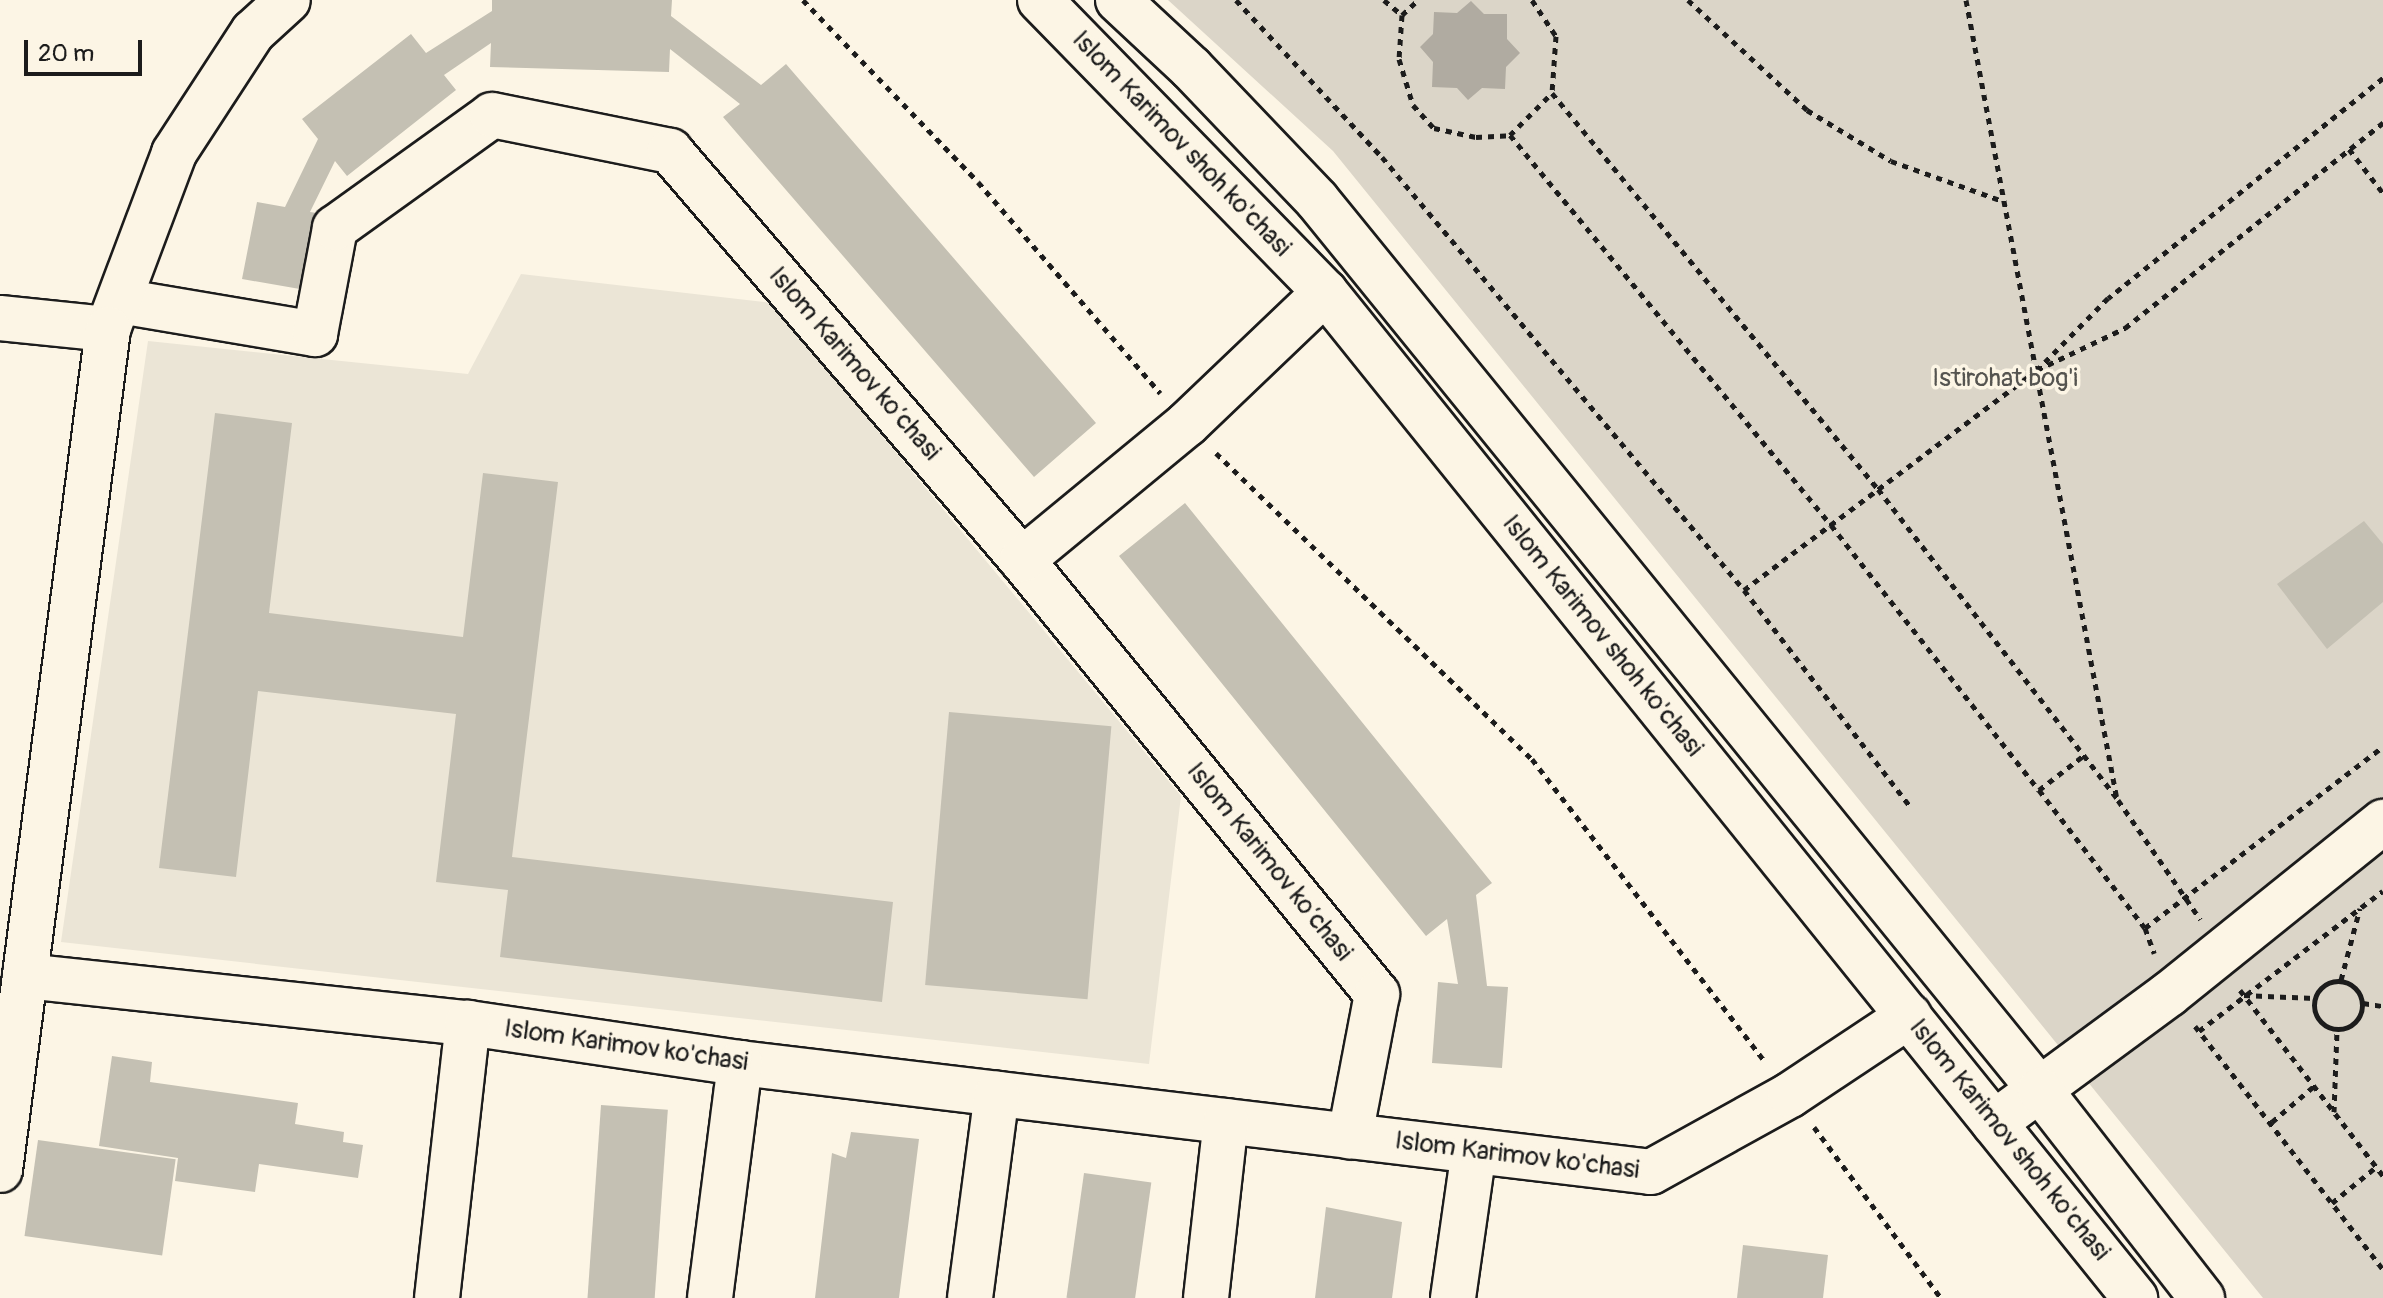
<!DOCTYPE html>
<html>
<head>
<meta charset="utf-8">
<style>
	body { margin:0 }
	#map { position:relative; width:2383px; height:1298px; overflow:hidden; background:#fcf5e5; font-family:Pangolin,sans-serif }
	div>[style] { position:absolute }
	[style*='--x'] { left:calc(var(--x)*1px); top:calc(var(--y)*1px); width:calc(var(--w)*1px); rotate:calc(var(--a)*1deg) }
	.built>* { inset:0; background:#ebe5d6 }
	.green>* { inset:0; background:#dbd5c8 }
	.water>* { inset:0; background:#b0aba1 }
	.building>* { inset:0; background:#c4c0b3; transform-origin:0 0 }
	.path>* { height:5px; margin-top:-2.5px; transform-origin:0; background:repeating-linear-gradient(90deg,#1c1c1c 0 6px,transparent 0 12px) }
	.path>.ring { margin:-2.5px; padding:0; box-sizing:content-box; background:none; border:5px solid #1c1c1c; border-radius:50% }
	.roads { filter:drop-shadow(2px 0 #1c1c1c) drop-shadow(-2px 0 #1c1c1c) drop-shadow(0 2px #1c1c1c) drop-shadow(0 -2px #1c1c1c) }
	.minor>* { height:44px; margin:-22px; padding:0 22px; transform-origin:22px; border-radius:22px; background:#fcf5e5 }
	.major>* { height:44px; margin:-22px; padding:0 22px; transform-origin:22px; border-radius:22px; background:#fcf5e5 }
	span { translate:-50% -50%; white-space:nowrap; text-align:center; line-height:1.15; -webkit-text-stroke:7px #fcf5e5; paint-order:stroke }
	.street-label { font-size:26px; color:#1c1c1c }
	.park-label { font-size:26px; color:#555450 }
	.scale { position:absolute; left:24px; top:40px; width:118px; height:36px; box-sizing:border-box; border:4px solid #1c1c1c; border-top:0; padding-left:10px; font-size:24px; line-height:28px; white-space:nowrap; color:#1c1c1c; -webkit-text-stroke:6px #fcf5e5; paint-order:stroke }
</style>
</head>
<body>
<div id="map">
	<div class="built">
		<i style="clip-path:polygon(521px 274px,772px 303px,1181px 796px,1149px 1064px,61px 942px,148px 341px,468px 374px)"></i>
	</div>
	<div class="green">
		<i style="clip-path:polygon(1168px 0,2383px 0,2383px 1298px,2263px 1298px,1333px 151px)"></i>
	</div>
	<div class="water">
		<i style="clip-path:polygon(1471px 1px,1484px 14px,1507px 14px,1507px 39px,1520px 53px,1506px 67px,1505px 89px,1482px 88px,1468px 100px,1457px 88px,1432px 87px,1433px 62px,1420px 47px,1433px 34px,1434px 12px,1457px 13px)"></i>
	</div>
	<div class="building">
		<i style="clip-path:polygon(492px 0,672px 0,671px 16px,761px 85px,786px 64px,1096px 423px,1034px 477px,723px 117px,740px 104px,670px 49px,669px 72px,490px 67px,491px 43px,444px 75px,456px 90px,347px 176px,335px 161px,310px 212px,331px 215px,317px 292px,242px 279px,257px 202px,285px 207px,318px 139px,302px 119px,411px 34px,426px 53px,492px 11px)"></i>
		<i style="clip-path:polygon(215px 413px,292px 423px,269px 613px,463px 637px,483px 473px,558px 482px,512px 857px,893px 902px,882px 1002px,500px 957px,508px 890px,436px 882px,456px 714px,258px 691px,236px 877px,159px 868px)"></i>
		<i style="clip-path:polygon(1185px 503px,1492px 883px,1476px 895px,1487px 986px,1508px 987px,1502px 1068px,1432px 1063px,1438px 982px,1458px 984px,1447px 919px,1426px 936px,1119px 556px)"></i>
		<i style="clip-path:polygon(2364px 521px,2383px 544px,2383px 602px,2327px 649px,2277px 584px)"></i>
		<i style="left:949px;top:712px;width:163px;height:274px;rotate:5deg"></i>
		<i style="clip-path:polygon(112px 1056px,152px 1062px,150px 1082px,298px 1103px,295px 1124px,344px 1132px,343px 1142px,363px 1145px,358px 1178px,259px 1164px,255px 1192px,175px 1181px,178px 1158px,99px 1146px)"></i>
		<i style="left:601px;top:1105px;width:67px;height:195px;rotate:4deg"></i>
		<i style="clip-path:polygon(851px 1132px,919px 1139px,899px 1298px,815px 1298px,832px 1153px,846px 1158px)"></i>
		<i style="left:38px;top:1140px;width:139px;height:97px;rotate:8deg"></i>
		<i style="left:1084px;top:1173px;width:68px;height:126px;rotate:8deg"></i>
		<i style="clip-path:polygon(1326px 1207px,1402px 1222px,1392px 1298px,1315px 1298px)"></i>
		<i style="clip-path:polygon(1743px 1245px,1828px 1255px,1823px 1298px,1737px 1298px)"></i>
	</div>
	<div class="path">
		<i style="--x:803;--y:0;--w:252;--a:46.1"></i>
		<i style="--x:978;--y:182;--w:279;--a:49.2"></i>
		<i style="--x:1236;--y:0;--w:214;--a:47.1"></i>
		<i style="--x:1382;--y:157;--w:564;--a:50.1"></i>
		<i style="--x:1744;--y:590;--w:272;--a:52.5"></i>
		<i style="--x:1384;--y:0;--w:23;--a:40"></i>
		<i style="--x:1402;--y:15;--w:44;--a:93.9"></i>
		<i style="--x:1399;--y:59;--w:48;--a:73.1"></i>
		<i style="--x:1413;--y:105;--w:31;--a:48"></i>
		<i style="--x:1434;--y:128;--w:43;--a:12.1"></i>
		<i style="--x:1476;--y:137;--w:34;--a:-3"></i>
		<i style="--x:1510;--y:135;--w:505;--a:50.54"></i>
		<i style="--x:1831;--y:525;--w:337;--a:51.9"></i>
		<i style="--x:2039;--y:790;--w:174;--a:52.5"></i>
		<i style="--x:2145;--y:928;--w:27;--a:70"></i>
		<i style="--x:1532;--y:0;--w:43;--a:56.3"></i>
		<i style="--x:1556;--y:36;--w:57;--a:94"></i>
		<i style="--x:1552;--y:93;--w:513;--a:50.54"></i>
		<i style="--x:1878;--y:489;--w:393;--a:52.3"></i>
		<i style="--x:2118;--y:800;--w:145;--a:55.4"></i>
		<i style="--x:1688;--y:0;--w:162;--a:42.7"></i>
		<i style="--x:1807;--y:110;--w:98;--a:31.3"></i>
		<i style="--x:1891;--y:161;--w:119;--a:19.7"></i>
		<i style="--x:1966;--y:0;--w:813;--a:79.3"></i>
		<i style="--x:1402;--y:15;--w:22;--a:-43"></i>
		<i style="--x:2383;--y:78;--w:352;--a:141.3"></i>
		<i style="--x:2108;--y:298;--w:101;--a:134.6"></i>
		<i style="--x:2037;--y:370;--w:98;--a:-25.5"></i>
		<i style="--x:2125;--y:328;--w:330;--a:-38.5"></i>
		<i style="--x:1510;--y:135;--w:59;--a:-45"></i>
		<i style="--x:2349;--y:149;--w:56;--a:52.3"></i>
		<i style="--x:1216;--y:453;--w:440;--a:44.1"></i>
		<i style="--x:1532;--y:759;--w:382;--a:52.4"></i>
		<i style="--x:1744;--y:590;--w:366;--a:-36.9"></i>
		<i style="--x:2039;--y:790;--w:56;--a:-37.7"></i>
		<i style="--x:2145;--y:928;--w:299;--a:-37.3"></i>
		<i style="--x:2341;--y:980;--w:74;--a:-75.2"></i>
		<i class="ring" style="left:2314px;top:981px;width:43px;height:43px"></i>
		<i style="--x:2240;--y:990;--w:235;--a:52.4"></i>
		<i style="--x:2244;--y:995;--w:70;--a:2.5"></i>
		<i style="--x:2363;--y:1003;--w:20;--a:9"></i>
		<i style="--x:2195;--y:1026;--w:307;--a:52.3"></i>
		<i style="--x:2199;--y:1031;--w:231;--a:-37.3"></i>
		<i style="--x:2334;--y:1112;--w:83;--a:-87.9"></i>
		<i style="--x:2272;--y:1122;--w:54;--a:-40.5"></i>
		<i style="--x:1814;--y:1127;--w:213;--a:53.4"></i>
		<i style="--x:2332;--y:1203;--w:57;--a:-39.3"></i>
	</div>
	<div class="roads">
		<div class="minor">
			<i style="--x:120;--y:301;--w:198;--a:9.6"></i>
			<i style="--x:315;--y:334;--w:108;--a:-79.3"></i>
			<i style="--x:335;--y:228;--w:193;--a:-35.7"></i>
			<i style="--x:492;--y:115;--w:182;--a:11.4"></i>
			<i style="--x:670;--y:151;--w:540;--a:49.28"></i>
			<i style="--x:1022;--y:560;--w:561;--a:50.72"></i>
			<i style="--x:1377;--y:994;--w:145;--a:100.8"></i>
			<i style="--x:0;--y:318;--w:109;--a:5.8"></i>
			<i style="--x:108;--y:329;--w:188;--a:-69.4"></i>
			<i style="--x:174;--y:153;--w:145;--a:-56.9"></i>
			<i style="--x:253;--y:32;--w:47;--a:-42.4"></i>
			<i style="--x:1022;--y:560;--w:214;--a:-39.5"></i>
			<i style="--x:1187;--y:424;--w:191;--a:-43.7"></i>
			<i style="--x:25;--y:976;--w:445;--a:6.1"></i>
			<i style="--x:468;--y:1023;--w:275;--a:8.4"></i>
			<i style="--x:740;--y:1063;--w:917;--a:6.82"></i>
			<i style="--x:1651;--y:1172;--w:159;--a:-29"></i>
			<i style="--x:1790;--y:1095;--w:143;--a:-33.6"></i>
			<i style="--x:1994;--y:1123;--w:217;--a:-36.4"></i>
			<i style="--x:2169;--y:994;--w:275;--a:-38.8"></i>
			<i style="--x:0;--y:1170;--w:848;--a:-82.68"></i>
			<i style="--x:437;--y:1298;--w:277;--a:-83.6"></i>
			<i style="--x:710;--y:1298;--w:237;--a:-82.7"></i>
			<i style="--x:970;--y:1298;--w:206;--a:-82.5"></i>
			<i style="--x:1206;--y:1298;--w:178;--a:-83.6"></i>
			<i style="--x:1453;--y:1298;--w:148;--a:-81.9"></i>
		</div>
		<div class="major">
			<i style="--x:1040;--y:0;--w:408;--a:45.7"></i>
			<i style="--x:1325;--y:292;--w:1292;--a:51.16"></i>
			<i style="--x:1118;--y:0;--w:100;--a:43"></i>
			<i style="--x:1191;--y:68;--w:182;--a:46.3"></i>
			<i style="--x:1317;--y:200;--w:1147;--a:50.91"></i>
			<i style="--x:2040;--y:1090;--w:264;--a:52.1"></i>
		</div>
	</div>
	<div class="street-label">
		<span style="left:1181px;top:144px;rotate:46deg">Islom Karimov shoh ko'chasi</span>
		<span style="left:854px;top:364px;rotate:49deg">Islom Karimov ko‘chasi</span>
		<span style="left:1602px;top:636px;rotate:51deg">Islom Karimov shoh ko'chasi</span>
		<span style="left:1269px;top:862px;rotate:51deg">Islom Karimov ko‘chasi</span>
		<span style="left:626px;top:1046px;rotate:8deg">Islom Karimov ko'chasi</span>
		<span style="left:2009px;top:1140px;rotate:51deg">Islom Karimov shoh ko'chasi</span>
		<span style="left:1517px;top:1156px;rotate:7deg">Islom Karimov ko'chasi</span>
	</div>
	<div class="park-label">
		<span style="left:2005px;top:379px">Istirohat bog'i</span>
	</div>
	<div class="scale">20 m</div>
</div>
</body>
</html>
